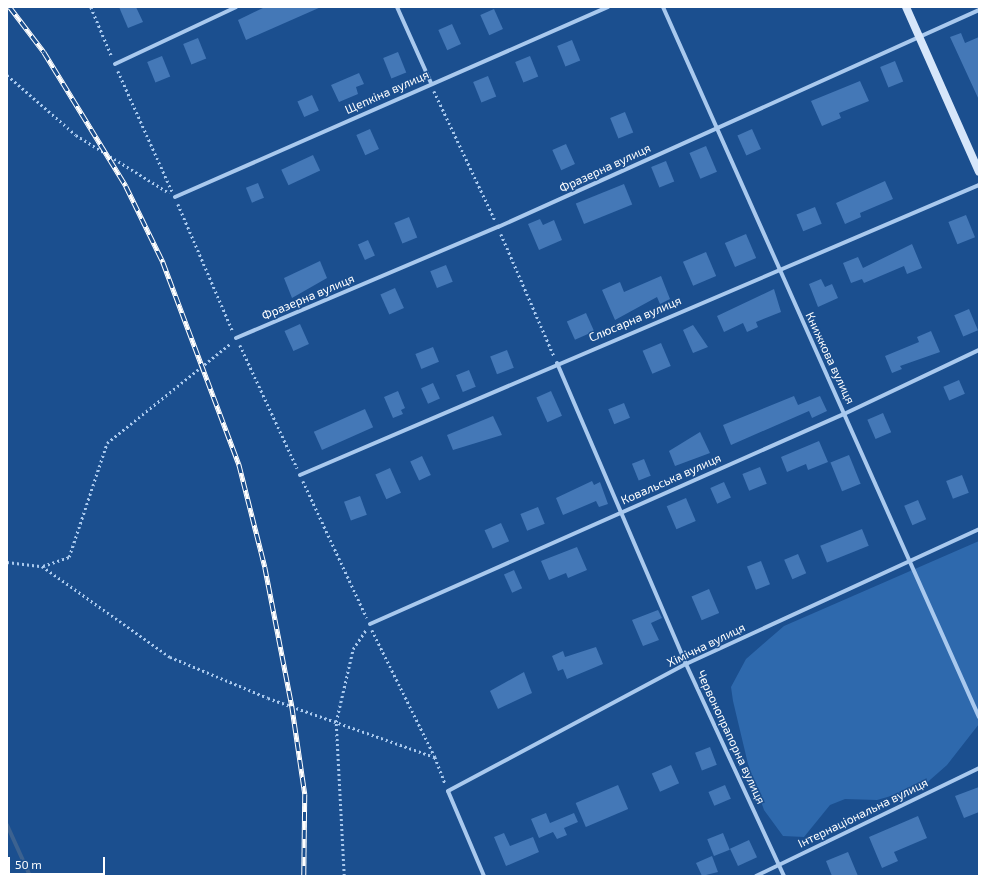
<!DOCTYPE html>
<html>
<head>
<meta charset="utf-8">
<style>
	body { margin:0 }
	#map { position:relative; width:986px; height:883px; overflow:hidden; background:#1b4f8f; font-family:"Exo 2",sans-serif }
	div>[style] { position:absolute }
	[style*='--x'] { left:calc(var(--x)*1px); top:calc(var(--y)*1px); width:calc(var(--w)*1px); rotate:calc(var(--a)*1deg) }
	.green>* { inset:0; background:#2e69ad }
	.stream>* { height:4px; margin:-2px; padding:0 2px; transform-origin:2px; border-radius:2px; background:#3c6290 }
	.building>* { inset:0; background:#4478b7; transform-origin:0 0 }
	.path>* { height:2.5px; margin-top:-1.25px; transform-origin:0; background:repeating-linear-gradient(90deg,#a9c9ee 0 2px,transparent 0 5px) }
	.street>* { height:4px; margin:-2px; padding:0 2px; transform-origin:2px; border-radius:2px; background:#a9c9ee }
	.secondary>* { height:8px; margin:-4px; padding:0 4px; transform-origin:4px; border-radius:4px; background:#d6e6fa }
	.rail>* { height:4.5px; margin-top:-2.25px; transform-origin:0; background:repeating-linear-gradient(90deg,#1b4f8f 0 9px,#fff 0 18px); box-sizing:border-box; border-block:1px solid #fff }
	span { translate:-50% -50%; white-space:nowrap; text-align:center; line-height:1.15; -webkit-text-stroke:3px #1b4f8f; paint-order:stroke }
	.street-label { font-size:12px; color:#fff }
	.frame { position:absolute; inset:0; border:8px solid #fff; pointer-events:none }
	.scale { position:absolute; left:8px; top:857px; width:97px; height:18px; box-sizing:border-box; border:2px solid #fff; border-top:0; padding-left:5px; font-size:12px; line-height:14px; white-space:nowrap; color:#fff; -webkit-text-stroke:3px #1b4f8f; paint-order:stroke }
</style>
</head>
<body>
<div id="map">
	<div class="green">
		<i style="clip-path:polygon(979px 541px,979px 724px,947px 765px,922px 787px,877px 800px,845px 799px,830px 805px,804px 837px,783px 836px,764px 810px,748px 764px,733px 701px,731px 687px,746px 659px,784px 626px)"></i>
	</div>
	<div class="stream">
		<i style="--x:7;--y:825;--w:56;--a:65.7"></i>
	</div>
	<div class="building">
		<i style="clip-path:polygon(119px 7px,136px 7px,143px 22px,128px 28px)"></i>
		<i style="clip-path:polygon(265px 7px,321px 7px,246px 40px,238px 20px)"></i>
		<i style="left:494px;top:9px;width:22px;height:15px;rotate:66deg"></i>
		<i style="left:452px;top:24px;width:22px;height:15px;rotate:66deg"></i>
		<i style="clip-path:polygon(961px 33px,965px 43px,979px 37px,979px 100px,950px 37px)"></i>
		<i style="left:198px;top:38px;width:22px;height:16px;rotate:68deg"></i>
		<i style="left:572px;top:40px;width:22px;height:16px;rotate:68deg"></i>
		<i style="left:398px;top:52px;width:22px;height:16px;rotate:68deg"></i>
		<i style="left:162px;top:56px;width:22px;height:16px;rotate:68deg"></i>
		<i style="left:530px;top:56px;width:22px;height:16px;rotate:68deg"></i>
		<i style="left:895px;top:61px;width:22px;height:16px;rotate:68deg"></i>
		<i style="clip-path:polygon(359px 73px,364px 84px,356px 87px,358px 94px,339px 102px,331px 85px)"></i>
		<i style="left:488px;top:76px;width:22px;height:16px;rotate:68deg"></i>
		<i style="clip-path:polygon(860px 81px,869px 101px,839px 113px,841px 118px,822px 126px,811px 101px)"></i>
		<i style="left:312px;top:95px;width:17px;height:16px;rotate:66deg"></i>
		<i style="left:625px;top:112px;width:22px;height:16px;rotate:68deg"></i>
		<i style="left:370px;top:129px;width:22px;height:15px;rotate:66deg"></i>
		<i style="left:752px;top:129px;width:22px;height:16px;rotate:66deg"></i>
		<i style="left:566px;top:144px;width:22px;height:15px;rotate:66deg"></i>
		<i style="left:706px;top:146px;width:28px;height:18px;rotate:67deg"></i>
		<i style="left:313px;top:155px;width:17px;height:35px;rotate:65deg"></i>
		<i style="left:666px;top:161px;width:22px;height:16px;rotate:68deg"></i>
		<i style="clip-path:polygon(885px 181px,893px 199px,860px 213px,861px 217px,845px 224px,836px 203px)"></i>
		<i style="left:258px;top:183px;width:16px;height:13px;rotate:68deg"></i>
		<i style="left:624px;top:184px;width:22px;height:52px;rotate:68deg"></i>
		<i style="left:815px;top:207px;width:18px;height:20px;rotate:68deg"></i>
		<i style="left:966px;top:215px;width:24px;height:19px;rotate:68deg"></i>
		<i style="left:409px;top:217px;width:22px;height:16px;rotate:68deg"></i>
		<i style="clip-path:polygon(540px 219px,543px 225px,554px 220px,562px 240px,539px 250px,528px 224px)"></i>
		<i style="left:746px;top:234px;width:26px;height:23px;rotate:67deg"></i>
		<i style="left:368px;top:240px;width:17px;height:11px;rotate:66deg"></i>
		<i style="clip-path:polygon(912px 244px,922px 268px,907px 274px,904px 266px,864px 283px,862px 279px,851px 283px,843px 263px,858px 257px,863px 268px)"></i>
		<i style="left:706px;top:252px;width:26px;height:25px;rotate:67deg"></i>
		<i style="clip-path:polygon(320px 261px,327px 278px,292px 298px,284px 278px)"></i>
		<i style="left:446px;top:265px;width:18px;height:17px;rotate:68deg"></i>
		<i style="clip-path:polygon(661px 276px,670px 299px,660px 304px,657px 297px,615px 320px,602px 290px,620px 282px,624px 292px)"></i>
		<i style="clip-path:polygon(821px 279px,825px 287px,832px 284px,838px 298px,818px 307px,809px 284px)"></i>
		<i style="left:395px;top:288px;width:22px;height:16px;rotate:66deg"></i>
		<i style="clip-path:polygon(774px 289px,781px 312px,756px 322px,758px 327px,747px 332px,743px 323px,724px 332px,717px 316px)"></i>
		<i style="left:969px;top:309px;width:23px;height:16px;rotate:67deg"></i>
		<i style="left:586px;top:313px;width:20px;height:21px;rotate:66deg"></i>
		<i style="left:300px;top:324px;width:22px;height:17px;rotate:66deg"></i>
		<i style="clip-path:polygon(693px 325px,708px 347px,693px 353px,683px 330px)"></i>
		<i style="clip-path:polygon(931px 331px,940px 352px,900px 366px,902px 369px,892px 373px,885px 356px,919px 342px,917px 337px)"></i>
		<i style="left:661px;top:343px;width:25px;height:20px;rotate:67deg"></i>
		<i style="left:433px;top:347px;width:16px;height:19px;rotate:68deg"></i>
		<i style="left:507px;top:350px;width:19px;height:18px;rotate:69deg"></i>
		<i style="left:469px;top:370px;width:18px;height:14px;rotate:68deg"></i>
		<i style="left:959px;top:380px;width:15px;height:17px;rotate:67deg"></i>
		<i style="left:433px;top:383px;width:17px;height:13px;rotate:66deg"></i>
		<i style="clip-path:polygon(398px 391px,405px 408px,401px 410px,403px 414px,393px 418px,384px 397px)"></i>
		<i style="left:551px;top:391px;width:27px;height:16px;rotate:66deg"></i>
		<i style="clip-path:polygon(794px 396px,798px 405px,820px 396px,827px 411px,812px 418px,809px 411px,731px 445px,723px 425px)"></i>
		<i style="left:624px;top:403px;width:16px;height:17px;rotate:68deg"></i>
		<i style="left:365px;top:409px;width:20px;height:56px;rotate:66deg"></i>
		<i style="left:883px;top:413px;width:21px;height:17px;rotate:67deg"></i>
		<i style="clip-path:polygon(493px 416px,502px 435px,453px 450px,447px 435px)"></i>
		<i style="clip-path:polygon(700px 432px,710px 453px,675px 466px,669px 451px)"></i>
		<i style="clip-path:polygon(819px 441px,828px 462px,808px 470px,806px 464px,787px 472px,781px 457px)"></i>
		<i style="left:849px;top:455px;width:31px;height:20px;rotate:68deg"></i>
		<i style="left:422px;top:456px;width:21px;height:13px;rotate:65deg"></i>
		<i style="left:644px;top:459px;width:18px;height:13px;rotate:68deg"></i>
		<i style="left:760px;top:467px;width:18px;height:19px;rotate:68deg"></i>
		<i style="left:390px;top:468px;width:27px;height:16px;rotate:66deg"></i>
		<i style="left:962px;top:475px;width:19px;height:17px;rotate:69deg"></i>
		<i style="clip-path:polygon(592px 481px,594px 485px,600px 482px,608px 504px,599px 507px,596px 501px,563px 515px,556px 498px)"></i>
		<i style="left:724px;top:482px;width:17px;height:15px;rotate:66deg"></i>
		<i style="left:360px;top:496px;width:20px;height:17px;rotate:70deg"></i>
		<i style="left:686px;top:498px;width:25px;height:21px;rotate:67deg"></i>
		<i style="left:918px;top:500px;width:21px;height:15px;rotate:67deg"></i>
		<i style="left:538px;top:507px;width:18px;height:19px;rotate:68deg"></i>
		<i style="left:501px;top:523px;width:20px;height:18px;rotate:66deg"></i>
		<i style="left:862px;top:529px;width:18px;height:45px;rotate:68deg"></i>
		<i style="clip-path:polygon(577px 547px,587px 570px,568px 578px,566px 573px,549px 580px,541px 561px)"></i>
		<i style="left:798px;top:554px;width:21px;height:15px;rotate:67deg"></i>
		<i style="left:761px;top:561px;width:25px;height:15px;rotate:69deg"></i>
		<i style="left:514px;top:570px;width:20px;height:11px;rotate:66deg"></i>
		<i style="left:709px;top:589px;width:26px;height:19px;rotate:67deg"></i>
		<i style="clip-path:polygon(658px 610px,662px 618px,651px 623px,659px 640px,643px 646px,632px 620px)"></i>
		<i style="clip-path:polygon(596px 647px,603px 664px,567px 679px,563px 669px,558px 671px,552px 656px,563px 651px,565px 657px)"></i>
		<i style="clip-path:polygon(524px 672px,532px 693px,498px 709px,490px 691px)"></i>
		<i style="left:710px;top:747px;width:19px;height:16px;rotate:69deg"></i>
		<i style="left:671px;top:765px;width:20px;height:21px;rotate:66deg"></i>
		<i style="left:618px;top:785px;width:26px;height:46px;rotate:67deg"></i>
		<i style="left:725px;top:785px;width:15px;height:18px;rotate:67deg"></i>
		<i style="clip-path:polygon(979px 787px,979px 812px,964px 818px,955px 796px)"></i>
		<i style="clip-path:polygon(546px 813px,550px 823px,574px 813px,578px 822px,564px 828px,567px 835px,557px 839px,553px 832px,539px 838px,531px 819px)"></i>
		<i style="clip-path:polygon(918px 816px,927px 838px,894px 852px,898px 861px,882px 868px,869px 837px)"></i>
		<i style="clip-path:polygon(504px 833px,510px 846px,533px 837px,539px 852px,506px 866px,494px 837px)"></i>
		<i style="left:723px;top:833px;width:18px;height:17px;rotate:68deg"></i>
		<i style="left:749px;top:840px;width:19px;height:21px;rotate:65deg"></i>
		<i style="clip-path:polygon(848px 852px,858px 876px,832px 876px,826px 861px)"></i>
		<i style="clip-path:polygon(712px 856px,718px 872px,702px 876px,696px 863px)"></i>
	</div>
	<div class="path">
		<i style="--x:91;--y:7;--w:54;--a:67.2"></i>
		<i style="--x:118;--y:71;--w:132;--a:65.8"></i>
		<i style="--x:7;--y:75;--w:91;--a:41"></i>
		<i style="--x:76;--y:135;--w:110;--a:31.9"></i>
		<i style="--x:434;--y:91;--w:143;--a:64.7"></i>
		<i style="--x:178;--y:204;--w:139;--a:66.7"></i>
		<i style="--x:501;--y:234;--w:133;--a:66.5"></i>
		<i style="--x:240;--y:345;--w:136;--a:65.1"></i>
		<i style="--x:303;--y:481;--w:151;--a:65"></i>
		<i style="--x:7;--y:562;--w:35;--a:7"></i>
		<i style="--x:42;--y:566;--w:157;--a:35.4"></i>
		<i style="--x:170;--y:657;--w:106;--a:22.7"></i>
		<i style="--x:268;--y:698;--w:177;--a:19.5"></i>
		<i style="--x:435;--y:757;--w:28;--a:69"></i>
		<i style="--x:43;--y:566;--w:28;--a:-19"></i>
		<i style="--x:69;--y:557;--w:120;--a:-71.6"></i>
		<i style="--x:107;--y:443;--w:159;--a:-38.9"></i>
		<i style="--x:372;--y:630;--w:142;--a:63.6"></i>
		<i style="--x:344;--y:876;--w:154;--a:-93"></i>
		<i style="--x:336;--y:722;--w:75;--a:-76.9"></i>
		<i style="--x:353;--y:649;--w:23;--a:-56"></i>
	</div>
	<div class="street">
		<i style="--x:397;--y:7;--w:83;--a:65.9"></i>
		<i style="--x:663;--y:7;--w:777;--a:66.01"></i>
		<i style="--x:115;--y:64;--w:134;--a:-25.2"></i>
		<i style="--x:175;--y:197;--w:473;--a:-23.7"></i>
		<i style="--x:236;--y:338;--w:285;--a:-23"></i>
		<i style="--x:498;--y:227;--w:528;--a:-24.28"></i>
		<i style="--x:557;--y:363;--w:327;--a:66.8"></i>
		<i style="--x:686;--y:664;--w:234;--a:65.2"></i>
		<i style="--x:300;--y:475;--w:738;--a:-23.13"></i>
		<i style="--x:370;--y:624;--w:518;--a:-23.9"></i>
		<i style="--x:844;--y:414;--w:149;--a:-25.4"></i>
		<i style="--x:484;--y:876;--w:92;--a:-113"></i>
		<i style="--x:448;--y:791;--w:270;--a:-28.1"></i>
		<i style="--x:686;--y:664;--w:323;--a:-24.7"></i>
		<i style="--x:756;--y:876;--w:248;--a:-25.8"></i>
	</div>
	<div class="secondary">
		<i style="--x:906;--y:7;--w:180;--a:66.1"></i>
	</div>
	<div class="rail">
		<i style="--x:10;--y:7;--w:56;--a:52.9"></i>
		<i style="--x:44;--y:52;--w:157;--a:58.5"></i>
		<i style="--x:126;--y:186;--w:85;--a:64"></i>
		<i style="--x:163;--y:262;--w:216;--a:69.4"></i>
		<i style="--x:239;--y:464;--w:106;--a:75.8"></i>
		<i style="--x:265;--y:567;--w:142;--a:79"></i>
		<i style="--x:292;--y:706;--w:89;--a:81.6"></i>
		<i style="--x:305;--y:794;--w:82;--a:90.7"></i>
	</div>
	<div class="street-label">
		<span style="left:387px;top:92px;rotate:-24deg">Щепкіна вулиця</span>
		<span style="left:605px;top:168px;rotate:-25deg">Фразерна вулиця</span>
		<span style="left:308px;top:297px;rotate:-23deg">Фразерна вулиця</span>
		<span style="left:635px;top:319px;rotate:-23deg">Слюсарна вулиця</span>
		<span style="left:830px;top:358px;rotate:65deg">Книжкова вулиця</span>
		<span style="left:671px;top:479px;rotate:-24deg">Ковальська вулиця</span>
		<span style="left:706px;top:645px;rotate:-26deg">Хімічна вулиця</span>
		<span style="left:731px;top:737px;rotate:65deg">Червонопрапорна вулиця</span>
		<span style="left:863px;top:813px;rotate:-26deg">Інтернаціональна вулиця</span>
	</div>
	<div class="frame"></div>
	<div class="scale">50 m</div>
</div>
</body>
</html>
